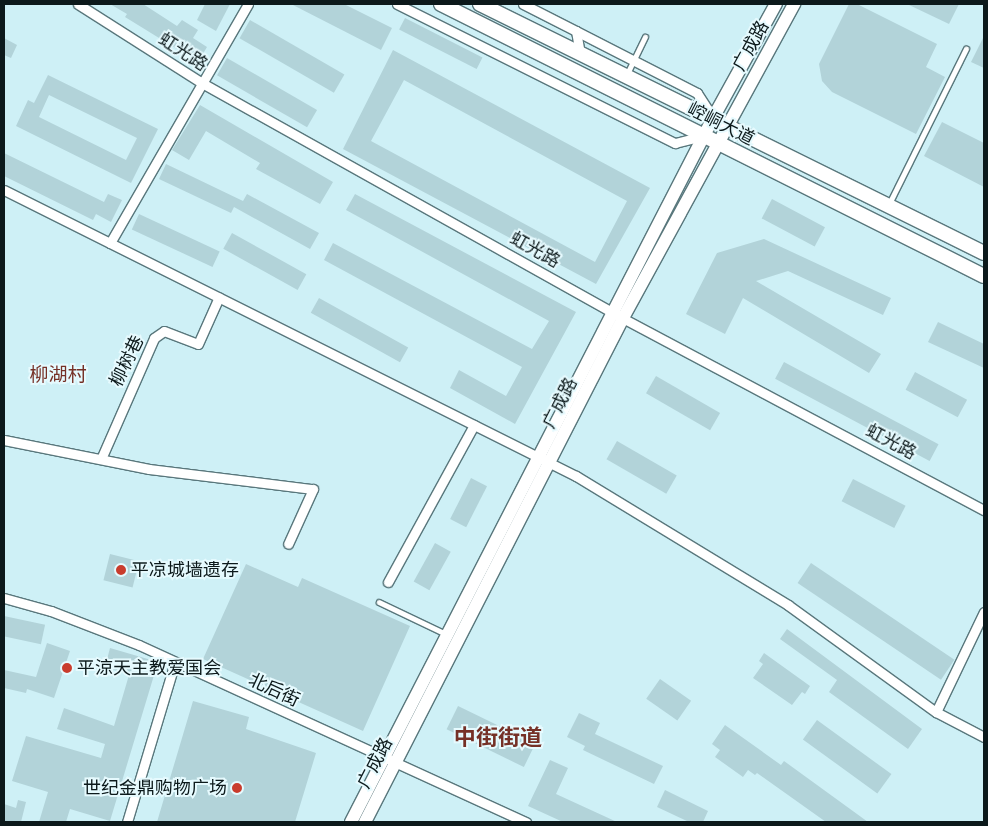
<!DOCTYPE html>
<html>
<head>
<meta charset="utf-8">
<style>
	body { margin:0 }
	#map { position:relative; width:988px; height:826px; overflow:hidden; background:#cef0f6; font-family:"DM Sans","Noto Sans SC",sans-serif }
	div>[style] { position:absolute }
	[style*='--x'] { left:calc(var(--x)*1px); top:calc(var(--y)*1px); width:calc(var(--w)*1px); rotate:calc(var(--a)*1deg) }
	.building>* { inset:0; background:#b2d3d9; transform-origin:0 0 }
	.roads { filter:drop-shadow(1px 0 #59777c) drop-shadow(-1px 0 #59777c) drop-shadow(0 1px #59777c) drop-shadow(0 -1px #59777c) }
	.lane>* { height:4.5px; margin:-2.25px; padding:0 2.25px; transform-origin:2.25px; border-radius:2.25px; background:#fff }
	.street>* { height:9px; margin:-4.5px; padding:0 4.5px; transform-origin:4.5px; border-radius:4.5px; background:#fff }
	.secondary>* { height:12px; margin:-6px; padding:0 6px; transform-origin:6px; border-radius:6px; background:#fff }
	.primary>* { height:14px; margin:-7px; padding:0 7px; transform-origin:7px; border-radius:7px; background:#fff }
	.dots>* { width:14px; height:14px; translate:-50% -50%; box-sizing:border-box; border:2px solid #e6fafe; border-radius:50% }
	span { translate:-50% -50%; white-space:nowrap; text-align:center; line-height:1.15; -webkit-text-stroke:4px #e6fafe; paint-order:stroke }
	.street-label { font-size:18px; color:#0c191b }
	.poi-label { font-size:18px; color:#0c191b }
	.left { translate:0 -50%; text-align:left }
	.right { translate:-100% -50%; text-align:right }
	.neighbourhood-label { font-size:19px; color:#753026 }
	.district-label { font-size:22px; color:#753026; font-weight:700 }
	.frame { position:absolute; inset:0; border:5px solid #0c191b; pointer-events:none }
</style>
</head>
<body>
<div id="map">
	<div class="building">
		<i style="clip-path:polygon(110px 4px,143px 4px,177px 26px,182px 20px,198px 30px,193px 38px,207px 47px,198px 62px,125px 17px,127px 14px)"></i>
		<i style="clip-path:polygon(205px 4px,230px 4px,216px 31px,197px 20px)"></i>
		<i style="clip-path:polygon(291px 4px,344px 4px,392px 28px,381px 50px)"></i>
		<i style="clip-path:polygon(849px 4px,857px 4px,937px 44px,926px 67px,945px 77px,916px 134px,832px 92px,822px 81px,819px 64px)"></i>
		<i style="clip-path:polygon(907px 4px,959px 4px,949px 24px)"></i>
		<i style="left:405px;top:18px;width:87px;height:13px;rotate:27deg"></i>
		<i style="left:250px;top:20px;width:109px;height:21px;rotate:30deg"></i>
		<i style="clip-path:polygon(984px 36px,984px 68px,971px 62px)"></i>
		<i style="clip-path:polygon(4px 38px,17px 45px,11px 58px,4px 55px)"></i>
		<i style="clip-path:polygon(evenodd,393px 50px,650px 188px,596px 284px,343px 149px,393px 50px,404px 80px,627px 201px,595px 262px,371px 141px,404px 80px)"></i>
		<i style="left:227px;top:58px;width:104px;height:20px;rotate:30deg"></i>
		<i style="clip-path:polygon(evenodd,48px 75px,158px 129px,131px 183px,16px 126px,28px 100px,34px 103px,48px 75px,49px 95px,137px 138px,126px 160px,39px 117px,49px 95px)"></i>
		<i style="clip-path:polygon(200px 105px,333px 182px,320px 204px,256px 169px,260px 163px,206px 131px,189px 160px,172px 150px)"></i>
		<i style="clip-path:polygon(942px 122px,984px 143px,984px 187px,924px 156px)"></i>
		<i style="clip-path:polygon(4px 153px,104px 202px,108px 194px,122px 200px,111px 222px,96px 214px,93px 220px,4px 176px)"></i>
		<i style="clip-path:polygon(166px 164px,243px 201px,247px 194px,319px 233px,310px 249px,234px 207px,231px 213px,159px 179px)"></i>
		<i style="clip-path:polygon(355px 194px,576px 312px,515px 424px,450px 388px,459px 370px,506px 396px,522px 367px,324px 260px,333px 243px,532px 349px,549px 321px,346px 210px)"></i>
		<i style="left:772px;top:199px;width:60px;height:22px;rotate:28deg"></i>
		<i style="left:139px;top:214px;width:89px;height:17px;rotate:25deg"></i>
		<i style="left:232px;top:233px;width:85px;height:18px;rotate:29deg"></i>
		<i style="clip-path:polygon(764px 239px,891px 298px,883px 315px,788px 271px,756px 281px,881px 354px,869px 373px,743px 298px,725px 334px,686px 314px,717px 253px)"></i>
		<i style="left:319px;top:298px;width:102px;height:17px;rotate:29deg"></i>
		<i style="clip-path:polygon(938px 322px,984px 344px,984px 368px,928px 342px)"></i>
		<i style="left:784px;top:362px;width:175px;height:19px;rotate:28deg"></i>
		<i style="left:915px;top:372px;width:59px;height:20px;rotate:28deg"></i>
		<i style="left:656px;top:376px;width:74px;height:20px;rotate:30deg"></i>
		<i style="left:617px;top:441px;width:69px;height:21px;rotate:30deg"></i>
		<i style="left:471px;top:478px;width:18px;height:46px;rotate:27deg"></i>
		<i style="left:853px;top:479px;width:59px;height:25px;rotate:27deg"></i>
		<i style="left:435px;top:543px;width:18px;height:44px;rotate:29deg"></i>
		<i style="left:110px;top:554px;width:30px;height:27px;rotate:14deg"></i>
		<i style="left:811px;top:563px;width:173px;height:24px;rotate:34deg"></i>
		<i style="clip-path:polygon(246px 564px,298px 587px,302px 578px,410px 626px,363px 731px,203px 659px)"></i>
		<i style="left:4px;top:616px;width:42px;height:20px;rotate:12deg"></i>
		<i style="clip-path:polygon(787px 629px,922px 729px,908px 749px,829px 692px,837px 680px,780px 639px)"></i>
		<i style="clip-path:polygon(47px 643px,70px 651px,54px 698px,27px 689px,26px 693px,4px 688px,4px 670px,36px 677px)"></i>
		<i style="clip-path:polygon(110px 648px,158px 662px,110px 821px,70px 809px,66px 822px,39px 822px,48px 792px,12px 781px,26px 736px,101px 758px,105px 744px,57px 729px,64px 708px,114px 726px,129px 675px,105px 667px)"></i>
		<i style="clip-path:polygon(764px 653px,810px 686px,805px 694px,802px 692px,792px 705px,753px 678px,763px 664px,759px 661px)"></i>
		<i style="left:660px;top:679px;width:38px;height:24px;rotate:35deg"></i>
		<i style="clip-path:polygon(193px 701px,249px 717px,246px 729px,316px 753px,295px 822px,157px 822px)"></i>
		<i style="left:458px;top:706px;width:86px;height:26px;rotate:26deg"></i>
		<i style="clip-path:polygon(579px 713px,600px 723px,595px 734px,663px 766px,654px 784px,583px 750px,585px 746px,567px 737px)"></i>
		<i style="left:817px;top:720px;width:92px;height:24px;rotate:36deg"></i>
		<i style="clip-path:polygon(725px 725px,781px 765px,784px 761px,868px 822px,826px 822px,757px 773px,755px 775px,748px 770px,743px 777px,715px 757px,720px 750px,712px 744px)"></i>
		<i style="clip-path:polygon(550px 760px,568px 768px,556px 794px,617px 822px,563px 822px,528px 806px)"></i>
		<i style="clip-path:polygon(665px 790px,708px 811px,703px 822px,689px 822px,657px 807px)"></i>
		<i style="clip-path:polygon(18px 800px,26px 802px,21px 822px,4px 822px,4px 804px,16px 808px)"></i>
	</div>
	<div class="roads">
		<div class="lane">
			<i style="--x:627;--y:74;--w:41;--a:-64.1"></i>
			<i style="--x:889;--y:204;--w:173;--a:-63.6"></i>
			<i style="--x:379;--y:602;--w:74;--a:25.5"></i>
		</div>
		<div class="street">
			<i style="--x:78;--y:4;--w:147;--a:32.5"></i>
			<i style="--x:202;--y:83;--w:471;--a:29.2"></i>
			<i style="--x:613;--y:313;--w:420;--a:28"></i>
			<i style="--x:397;--y:4;--w:311;--a:26.6"></i>
			<i style="--x:675;--y:143;--w:29;--a:-14"></i>
			<i style="--x:523;--y:4;--w:59;--a:27"></i>
			<i style="--x:576;--y:31;--w:22;--a:80"></i>
			<i style="--x:576;--y:31;--w:136;--a:27.1"></i>
			<i style="--x:697;--y:93;--w:30;--a:57"></i>
			<i style="--x:4;--y:190;--w:640;--a:26.57"></i>
			<i style="--x:576;--y:476;--w:248;--a:31.3"></i>
			<i style="--x:788;--y:605;--w:183;--a:35.9"></i>
			<i style="--x:936;--y:712;--w:54;--a:27.5"></i>
			<i style="--x:110;--y:243;--w:276;--a:-60"></i>
			<i style="--x:4;--y:440;--w:148;--a:11.3"></i>
			<i style="--x:149;--y:469;--w:165;--a:7"></i>
			<i style="--x:313;--y:489;--w:60;--a:114.4"></i>
			<i style="--x:101;--y:459;--w:132;--a:-66.3"></i>
			<i style="--x:154;--y:338;--w:12;--a:-35"></i>
			<i style="--x:164;--y:331;--w:36;--a:21"></i>
			<i style="--x:198;--y:344;--w:51;--a:-65.9"></i>
			<i style="--x:388;--y:582;--w:179;--a:-61.3"></i>
			<i style="--x:4;--y:598;--w:49;--a:15.5"></i>
			<i style="--x:51;--y:611;--w:94;--a:21.1"></i>
			<i style="--x:139;--y:645;--w:426;--a:24.6"></i>
			<i style="--x:936;--y:712;--w:111;--a:-64.4"></i>
			<i style="--x:127;--y:822;--w:167;--a:-73.3"></i>
		</div>
		<div class="secondary">
			<i style="--x:351;--y:822;--w:792;--a:-62.79"></i>
			<i style="--x:713;--y:118;--w:130;--a:-61.1"></i>
			<i style="--x:365;--y:822;--w:566;--a:-62.89"></i>
			<i style="--x:623;--y:318;--w:358;--a:-61.4"></i>
		</div>
		<div class="primary">
			<i style="--x:441;--y:4;--w:607;--a:26.61"></i>
			<i style="--x:480;--y:4;--w:562;--a:26.29"></i>
		</div>
	</div>
	<div class="dots">
		<i style="left:121px;top:570px;background:#c93c2d"></i>
		<i style="left:67px;top:668px;background:#c93c2d"></i>
		<i style="left:237px;top:788px;background:#c93c2d"></i>
	</div>
	<div class="street-label">
		<span style="left:751px;top:46px;rotate:-61deg">广成路</span>
		<span style="left:183px;top:52px;rotate:33deg">虹光路</span>
		<span style="left:721px;top:124px;rotate:27deg">崆峒大道</span>
		<span style="left:535px;top:250px;rotate:29deg">虹光路</span>
		<span style="left:127px;top:361px;rotate:-64deg">柳树巷</span>
		<span style="left:560px;top:403px;rotate:-63deg">广成路</span>
		<span style="left:891px;top:442px;rotate:28deg">虹光路</span>
		<span style="left:274px;top:690px;rotate:25deg">北后街</span>
		<span style="left:375px;top:763px;rotate:-63deg">广成路</span>
	</div>
	<div class="poi-label">
		<span class="left" style="left:131px;top:570px">平凉城墙遗存</span>
		<span class="left" style="left:77px;top:668px">平涼天主教爱国会</span>
		<span class="right" style="left:227px;top:788px">世纪金鼎购物广场</span>
	</div>
	<div class="neighbourhood-label">
		<span style="left:58px;top:375px">柳湖村</span>
	</div>
	<div class="district-label">
		<span style="left:498px;top:738px">中街街道</span>
	</div>
	<div class="frame"></div>
</div>
</body>
</html>
